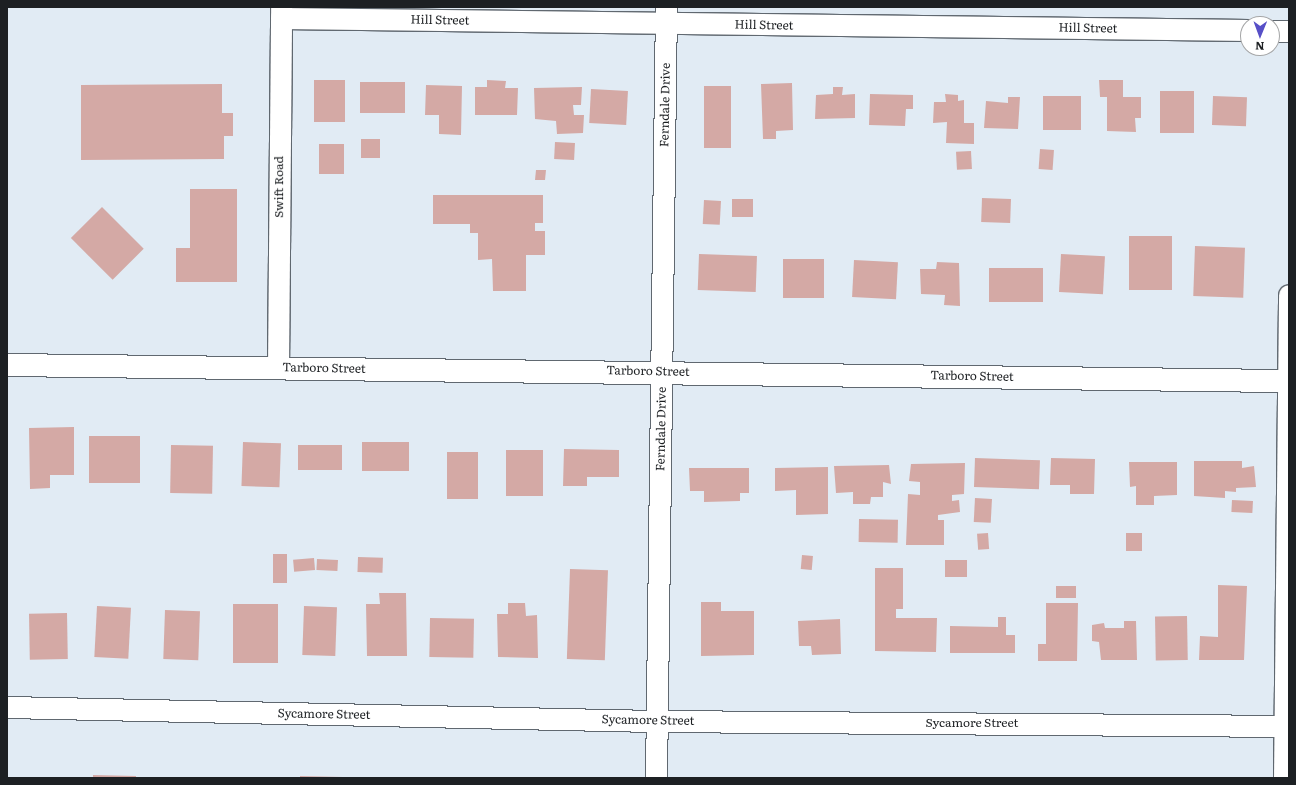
<!DOCTYPE html>
<html>
<head>
<meta charset="utf-8">
<style>
	body { margin:0 }
	#map { position:relative; width:1296px; height:785px; overflow:hidden; background:#e1ebf4; font-family:Literata,serif }
	div>[style] { position:absolute }
	[style*='--x'] { left:calc(var(--x)*1px); top:calc(var(--y)*1px); width:calc(var(--w)*1px); rotate:calc(var(--a)*1deg) }
	.building>* { inset:0; background:#d4a9a5; transform-origin:0 0 }
	.roads { filter:drop-shadow(1px 0 #606870) drop-shadow(-1px 0 #606870) drop-shadow(0 1px #606870) drop-shadow(0 -1px #606870) }
	.street>* { height:21px; margin:-10.5px; padding:0 10.5px; transform-origin:10.5px; border-radius:10.5px; background:#fff }
	.secondary>* { height:22px; margin:-11px; padding:0 11px; transform-origin:11px; border-radius:11px; background:#fff }
	span { translate:-50% -50%; white-space:nowrap; text-align:center; line-height:1.15; -webkit-text-stroke:3.5px #fff; paint-order:stroke }
	.street-label { font-size:12px; color:#1d2023 }
	.frame { position:absolute; inset:0; border:8px solid #1d2023; pointer-events:none }
	.north { position:absolute; left:1240px; top:16px; width:40px; height:40px; box-sizing:border-box; background:#fff; border:1px solid #a5a6a7; border-radius:50%; rotate:181deg; font-size:11px; font-weight:700; line-height:16px; text-align:center; color:#1d2023 }
	.north::after { content:''; display:block; margin:auto; width:14px; height:18px; background:#574fc7; clip-path:polygon(50% 0,100% 100%,50% 72%,0 100%) }
</style>
</head>
<body>
<div id="map">
	<div class="building">
		<i style="left:314px;top:80px;width:31px;height:42px"></i>
		<i style="clip-path:polygon(487px 80px,506px 81px,505px 88px,518px 88px,517px 115px,475px 115px,475px 87px,487px 87px)"></i>
		<i style="clip-path:polygon(1099px 80px,1123px 80px,1123px 97px,1141px 97px,1141px 118px,1135px 118px,1136px 132px,1107px 131px,1107px 97px,1100px 97px)"></i>
		<i style="left:405px;top:82px;width:31px;height:45px;rotate:90deg"></i>
		<i style="clip-path:polygon(792px 83px,793px 130px,776px 131px,776px 139px,763px 139px,761px 84px)"></i>
		<i style="clip-path:polygon(222px 84px,222px 113px,233px 113px,233px 136px,224px 136px,224px 159px,81px 160px,81px 85px)"></i>
		<i style="clip-path:polygon(426px 85px,462px 86px,461px 135px,439px 134px,439px 115px,425px 115px)"></i>
		<i style="left:704px;top:86px;width:27px;height:62px"></i>
		<i style="clip-path:polygon(582px 87px,581px 105px,573px 105px,574px 115px,584px 115px,583px 133px,557px 134px,556px 121px,535px 119px,534px 88px)"></i>
		<i style="clip-path:polygon(833px 87px,843px 87px,842px 95px,855px 94px,855px 118px,815px 119px,816px 95px,833px 94px)"></i>
		<i style="left:591px;top:89px;width:37px;height:34px;rotate:3deg"></i>
		<i style="left:1160px;top:91px;width:34px;height:42px"></i>
		<i style="clip-path:polygon(870px 94px,913px 95px,913px 109px,906px 109px,905px 126px,869px 125px)"></i>
		<i style="clip-path:polygon(945px 94px,958px 95px,958px 101px,964px 100px,964px 123px,974px 123px,974px 144px,946px 143px,947px 122px,933px 123px,934px 102px,946px 102px)"></i>
		<i style="left:1043px;top:96px;width:38px;height:34px"></i>
		<i style="left:1213px;top:96px;width:34px;height:29px;rotate:2deg"></i>
		<i style="clip-path:polygon(1008px 97px,1020px 97px,1018px 129px,984px 128px,986px 101px,1008px 103px)"></i>
		<i style="left:361px;top:139px;width:19px;height:19px"></i>
		<i style="left:555px;top:142px;width:20px;height:17px;rotate:3deg"></i>
		<i style="left:319px;top:144px;width:25px;height:30px"></i>
		<i style="left:1040px;top:149px;width:14px;height:20px;rotate:4deg"></i>
		<i style="left:971px;top:151px;width:18px;height:15px;rotate:87deg"></i>
		<i style="clip-path:polygon(536px 170px,546px 170px,545px 180px,535px 180px)"></i>
		<i style="clip-path:polygon(190px 189px,237px 189px,237px 282px,176px 282px,176px 248px,190px 248px)"></i>
		<i style="clip-path:polygon(433px 195px,543px 195px,543px 223px,535px 223px,535px 231px,545px 231px,545px 255px,526px 255px,526px 291px,493px 291px,492px 259px,478px 260px,478px 233px,470px 233px,470px 224px,433px 224px)"></i>
		<i style="left:982px;top:198px;width:29px;height:24px;rotate:2deg"></i>
		<i style="left:732px;top:199px;width:21px;height:18px"></i>
		<i style="left:704px;top:200px;width:17px;height:24px;rotate:3deg"></i>
		<i style="left:102px;top:207px;width:59px;height:44px;rotate:45deg"></i>
		<i style="left:1129px;top:236px;width:43px;height:54px"></i>
		<i style="left:1195px;top:246px;width:50px;height:50px;rotate:2deg"></i>
		<i style="left:699px;top:254px;width:58px;height:36px;rotate:2deg"></i>
		<i style="left:1061px;top:254px;width:44px;height:38px;rotate:3deg"></i>
		<i style="left:783px;top:259px;width:41px;height:39px"></i>
		<i style="left:854px;top:260px;width:44px;height:37px;rotate:3deg"></i>
		<i style="clip-path:polygon(937px 262px,959px 263px,960px 306px,944px 305px,945px 295px,921px 294px,920px 269px,936px 269px)"></i>
		<i style="left:1043px;top:268px;width:34px;height:54px;rotate:90deg"></i>
		<i style="clip-path:polygon(74px 427px,74px 475px,50px 475px,50px 488px,30px 489px,29px 428px)"></i>
		<i style="left:89px;top:436px;width:51px;height:47px"></i>
		<i style="left:243px;top:442px;width:38px;height:44px;rotate:2deg"></i>
		<i style="left:362px;top:442px;width:47px;height:29px"></i>
		<i style="left:171px;top:445px;width:42px;height:48px;rotate:1deg"></i>
		<i style="left:298px;top:445px;width:44px;height:25px"></i>
		<i style="clip-path:polygon(564px 449px,619px 450px,619px 477px,587px 477px,587px 486px,563px 486px)"></i>
		<i style="left:543px;top:450px;width:46px;height:37px;rotate:90deg"></i>
		<i style="left:447px;top:452px;width:31px;height:47px"></i>
		<i style="left:975px;top:458px;width:65px;height:29px;rotate:2deg"></i>
		<i style="clip-path:polygon(1051px 458px,1095px 459px,1094px 494px,1070px 494px,1070px 485px,1050px 485px)"></i>
		<i style="clip-path:polygon(1194px 461px,1242px 461px,1242px 468px,1254px 466px,1256px 487px,1236px 488px,1236px 492px,1225px 491px,1225px 498px,1194px 496px)"></i>
		<i style="clip-path:polygon(1129px 462px,1177px 462px,1177px 495px,1154px 496px,1154px 505px,1136px 505px,1136px 486px,1130px 487px)"></i>
		<i style="clip-path:polygon(965px 463px,964px 494px,952px 495px,952px 501px,959px 500px,960px 512px,938px 515px,938px 520px,944px 520px,944px 545px,906px 545px,908px 494px,920px 495px,920px 482px,909px 481px,911px 464px)"></i>
		<i style="clip-path:polygon(889px 465px,891px 484px,883px 482px,883px 497px,871px 497px,870px 504px,853px 504px,853px 492px,836px 493px,834px 466px)"></i>
		<i style="clip-path:polygon(828px 467px,828px 514px,796px 515px,796px 490px,775px 491px,775px 468px)"></i>
		<i style="clip-path:polygon(689px 468px,749px 468px,749px 493px,740px 493px,740px 501px,704px 502px,704px 491px,690px 491px)"></i>
		<i style="left:975px;top:498px;width:17px;height:24px;rotate:3deg"></i>
		<i style="left:1232px;top:500px;width:21px;height:12px;rotate:3deg"></i>
		<i style="left:859px;top:519px;width:39px;height:23px;rotate:1deg"></i>
		<i style="left:988px;top:533px;width:16px;height:11px;rotate:86deg"></i>
		<i style="left:1142px;top:533px;width:18px;height:16px;rotate:90deg"></i>
		<i style="left:273px;top:554px;width:14px;height:29px"></i>
		<i style="left:802px;top:555px;width:11px;height:14px;rotate:5deg"></i>
		<i style="left:358px;top:557px;width:25px;height:15px;rotate:2deg"></i>
		<i style="left:314px;top:558px;width:12px;height:21px;rotate:85deg"></i>
		<i style="left:317px;top:559px;width:21px;height:11px;rotate:3deg"></i>
		<i style="left:945px;top:560px;width:22px;height:17px"></i>
		<i style="clip-path:polygon(875px 568px,903px 568px,903px 609px,896px 609px,896px 618px,937px 618px,936px 652px,875px 651px)"></i>
		<i style="left:570px;top:569px;width:38px;height:90px;rotate:2deg"></i>
		<i style="clip-path:polygon(1218px 585px,1247px 586px,1244px 660px,1199px 660px,1200px 636px,1218px 637px)"></i>
		<i style="left:1056px;top:586px;width:20px;height:12px"></i>
		<i style="clip-path:polygon(379px 593px,406px 593px,407px 656px,367px 656px,366px 604px,380px 604px)"></i>
		<i style="clip-path:polygon(701px 602px,721px 602px,721px 611px,754px 611px,754px 655px,701px 656px)"></i>
		<i style="clip-path:polygon(508px 603px,525px 603px,526px 616px,537px 615px,538px 658px,498px 657px,497px 614px,508px 614px)"></i>
		<i style="clip-path:polygon(1046px 603px,1078px 603px,1077px 661px,1038px 661px,1038px 644px,1046px 644px)"></i>
		<i style="left:233px;top:604px;width:45px;height:59px"></i>
		<i style="left:97px;top:606px;width:34px;height:51px;rotate:3deg"></i>
		<i style="left:304px;top:606px;width:33px;height:49px;rotate:2deg"></i>
		<i style="left:165px;top:610px;width:35px;height:49px;rotate:2deg"></i>
		<i style="left:67px;top:613px;width:46px;height:38px;rotate:89deg"></i>
		<i style="left:1187px;top:616px;width:44px;height:32px;rotate:89deg"></i>
		<i style="clip-path:polygon(998px 617px,1006px 617px,1006px 635px,1015px 635px,1015px 653px,950px 653px,950px 626px,998px 627px)"></i>
		<i style="left:430px;top:618px;width:44px;height:39px;rotate:1deg"></i>
		<i style="clip-path:polygon(840px 619px,841px 654px,812px 655px,811px 646px,799px 646px,798px 621px)"></i>
		<i style="clip-path:polygon(1124px 621px,1136px 621px,1137px 660px,1101px 660px,1099px 642px,1092px 641px,1092px 625px,1104px 623px,1105px 628px,1124px 628px)"></i>
		<i style="clip-path:polygon(93px 775px,136px 776px,136px 778px,93px 778px)"></i>
		<i style="clip-path:polygon(300px 776px,343px 777px,343px 778px,300px 778px)"></i>
	</div>
	<div class="roads">
		<div class="street">
			<i style="--x:281;--y:18;--w:967;--a:0.71"></i>
			<i style="--x:1272;--y:31;--w:17;--a:0"></i>
			<i style="--x:278;--y:368;--w:361;--a:-89.5"></i>
			<i style="--x:7;--y:707;--w:649;--a:1.24"></i>
			<i style="--x:656;--y:721;--w:633;--a:0.45"></i>
			<i style="--x:656;--y:778;--w:771;--a:-89.26"></i>
			<i style="--x:1284;--y:778;--w:483;--a:-89.4"></i>
		</div>
		<div class="secondary">
			<i style="--x:7;--y:365;--w:1282;--a:0.72"></i>
		</div>
	</div>
	<div class="street-label">
		<span style="left:440px;top:20px;rotate:1deg">Hill Street</span>
		<span style="left:764px;top:25px;rotate:1deg">Hill Street</span>
		<span style="left:1088px;top:28px;rotate:1deg">Hill Street</span>
		<span style="left:665px;top:105px;rotate:-89deg">Ferndale Drive</span>
		<span style="left:279px;top:187px;rotate:-90deg">Swift Road</span>
		<span style="left:324px;top:368px;rotate:1deg">Tarboro Street</span>
		<span style="left:648px;top:371px;rotate:1deg">Tarboro Street</span>
		<span style="left:972px;top:376px;rotate:1deg">Tarboro Street</span>
		<span style="left:661px;top:429px;rotate:-89deg">Ferndale Drive</span>
		<span style="left:324px;top:714px;rotate:1deg">Sycamore Street</span>
		<span style="left:648px;top:720px;rotate:1deg">Sycamore Street</span>
		<span style="left:972px;top:723px">Sycamore Street</span>
	</div>
	<div class="frame"></div>
	<div class="north">N</div>
</div>
</body>
</html>
